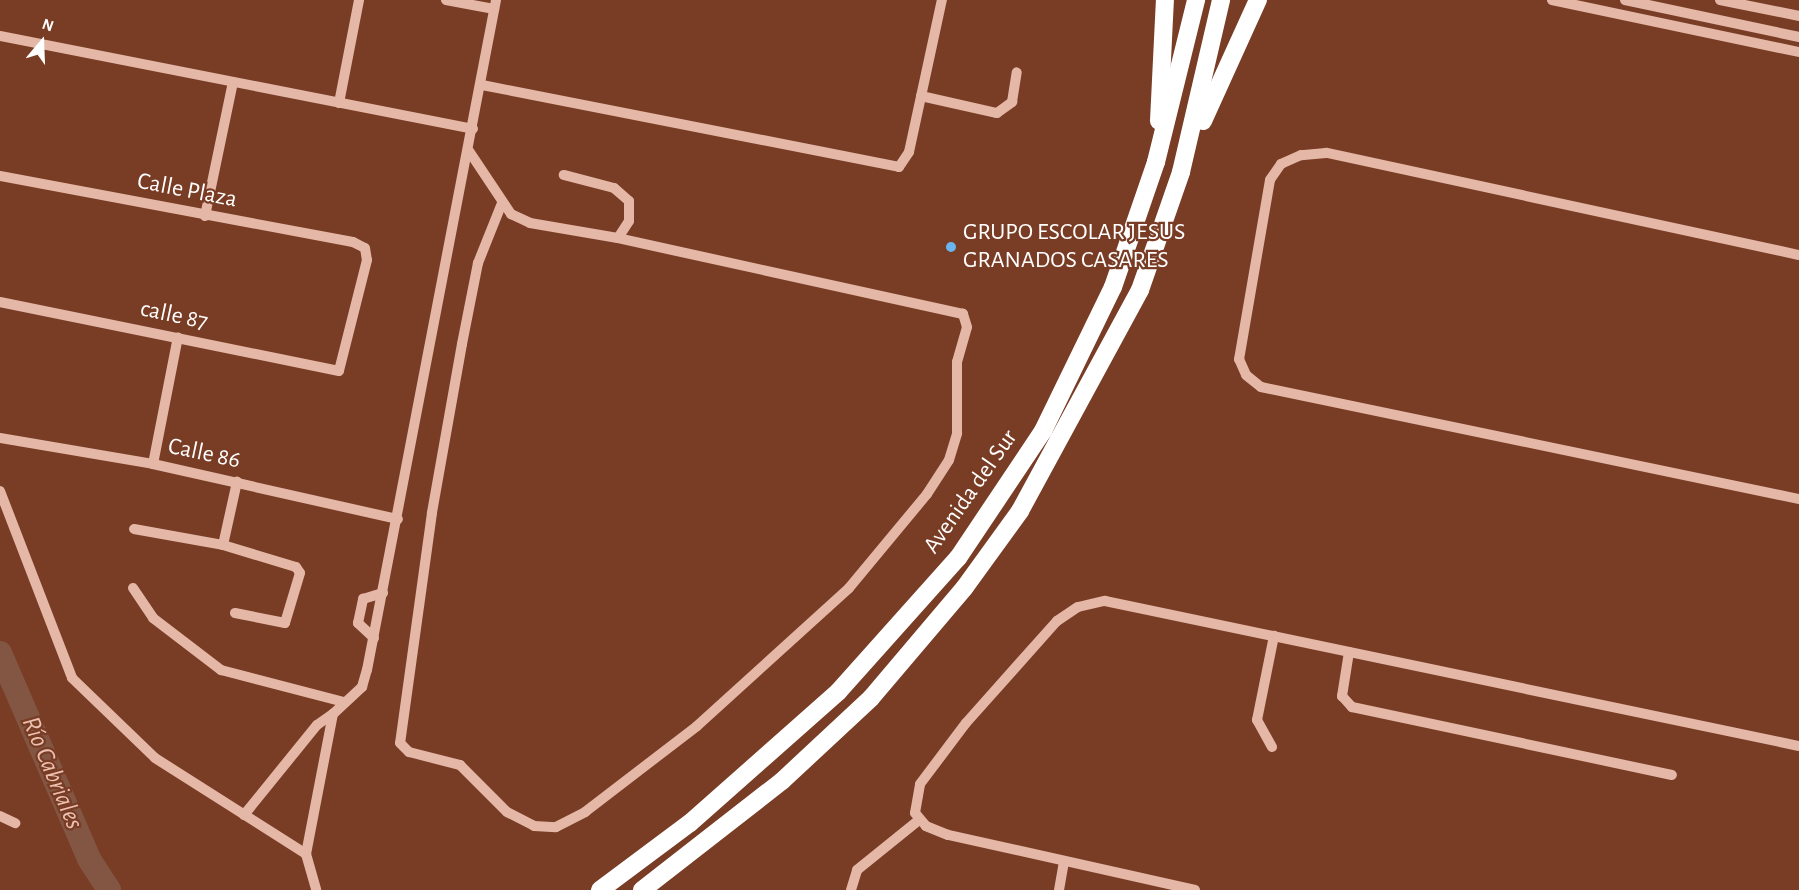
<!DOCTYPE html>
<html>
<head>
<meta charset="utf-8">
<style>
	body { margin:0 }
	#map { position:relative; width:1799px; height:890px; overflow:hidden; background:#793c24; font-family:"Alegreya Sans",sans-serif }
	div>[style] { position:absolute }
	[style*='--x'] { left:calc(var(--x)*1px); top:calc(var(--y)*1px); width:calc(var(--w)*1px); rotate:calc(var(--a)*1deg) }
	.river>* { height:24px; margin:-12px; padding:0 12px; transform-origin:12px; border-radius:12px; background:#835644 }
	.minor>* { height:10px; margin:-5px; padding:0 5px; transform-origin:5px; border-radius:5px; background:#e4b7a7 }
	.highway>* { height:18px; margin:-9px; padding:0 9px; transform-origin:9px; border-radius:9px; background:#fff }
	.dots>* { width:16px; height:16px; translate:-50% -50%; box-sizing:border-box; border:3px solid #793c24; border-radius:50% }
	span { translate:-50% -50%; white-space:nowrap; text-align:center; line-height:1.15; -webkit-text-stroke:4.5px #793c24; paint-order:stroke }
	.street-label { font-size:24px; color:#fff }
	.poi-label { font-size:24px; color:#fff }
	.left { translate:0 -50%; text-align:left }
	.water-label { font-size:26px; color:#ecc1b2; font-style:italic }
	.north { position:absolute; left:12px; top:12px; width:60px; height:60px; -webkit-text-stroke:4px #793c24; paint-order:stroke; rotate:19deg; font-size:16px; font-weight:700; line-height:24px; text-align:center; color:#fff }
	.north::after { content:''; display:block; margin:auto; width:21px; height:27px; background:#fff; clip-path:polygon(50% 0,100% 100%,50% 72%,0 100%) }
</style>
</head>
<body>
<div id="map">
	<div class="river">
		<i style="--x:0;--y:653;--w:224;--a:66.6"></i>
		<i style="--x:89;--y:859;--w:37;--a:57"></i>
	</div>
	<div class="minor">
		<i style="--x:446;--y:0;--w:49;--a:10.6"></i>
		<i style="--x:1552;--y:0;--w:252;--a:11.9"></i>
		<i style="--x:1625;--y:0;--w:178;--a:12"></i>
		<i style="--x:1720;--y:0;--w:81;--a:11.4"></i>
		<i style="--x:0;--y:36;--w:482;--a:11.1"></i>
		<i style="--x:482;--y:85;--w:425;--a:11.1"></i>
		<i style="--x:899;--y:167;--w:18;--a:-56"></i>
		<i style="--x:909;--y:152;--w:156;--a:-77.8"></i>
		<i style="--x:921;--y:96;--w:78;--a:12.6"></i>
		<i style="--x:997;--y:113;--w:19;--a:-36"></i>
		<i style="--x:1012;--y:102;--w:30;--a:-81"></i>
		<i style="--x:339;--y:103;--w:105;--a:-79"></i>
		<i style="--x:469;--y:151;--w:76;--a:56.3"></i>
		<i style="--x:511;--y:214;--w:21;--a:25"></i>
		<i style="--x:530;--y:223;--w:89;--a:9.7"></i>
		<i style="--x:618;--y:238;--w:20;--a:-57"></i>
		<i style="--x:629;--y:221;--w:20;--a:-90"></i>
		<i style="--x:629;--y:201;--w:20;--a:-139"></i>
		<i style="--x:614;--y:188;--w:52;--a:-165.4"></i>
		<i style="--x:0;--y:176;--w:359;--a:10.6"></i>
		<i style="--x:353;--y:242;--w:13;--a:27"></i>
		<i style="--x:365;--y:248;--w:12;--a:81"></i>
		<i style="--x:367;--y:260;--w:114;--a:104.2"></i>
		<i style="--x:339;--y:371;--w:346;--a:-168.5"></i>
		<i style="--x:502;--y:203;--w:65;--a:111.8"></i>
		<i style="--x:478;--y:263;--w:83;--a:101.2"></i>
		<i style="--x:462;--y:344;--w:172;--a:100.1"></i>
		<i style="--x:432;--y:513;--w:232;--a:97.9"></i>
		<i style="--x:400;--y:743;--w:13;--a:45"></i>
		<i style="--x:409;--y:752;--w:53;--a:14.3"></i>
		<i style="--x:460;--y:765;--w:66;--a:45"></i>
		<i style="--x:507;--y:812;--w:30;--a:27"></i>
		<i style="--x:534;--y:826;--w:22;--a:3"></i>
		<i style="--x:556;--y:827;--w:33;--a:-27"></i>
		<i style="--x:585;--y:812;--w:141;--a:-37.5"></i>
		<i style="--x:697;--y:726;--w:205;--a:-42.2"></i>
		<i style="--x:849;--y:588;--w:122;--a:-50.3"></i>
		<i style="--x:927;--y:494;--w:40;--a:-57.1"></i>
		<i style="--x:949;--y:460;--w:28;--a:-73"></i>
		<i style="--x:957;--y:433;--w:71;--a:-90"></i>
		<i style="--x:957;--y:362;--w:36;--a:-74"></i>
		<i style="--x:967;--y:327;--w:14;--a:-107"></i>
		<i style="--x:963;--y:314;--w:353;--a:-167.6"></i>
		<i style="--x:205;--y:216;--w:137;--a:-78.2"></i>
		<i style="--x:1799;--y:255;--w:484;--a:-167.8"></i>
		<i style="--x:1326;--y:153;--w:25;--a:175"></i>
		<i style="--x:1301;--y:155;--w:22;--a:156"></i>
		<i style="--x:1281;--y:164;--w:19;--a:125"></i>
		<i style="--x:1270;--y:180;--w:182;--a:99.8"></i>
		<i style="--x:1239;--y:359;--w:17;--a:66"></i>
		<i style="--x:1246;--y:375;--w:19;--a:39"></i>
		<i style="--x:1261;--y:387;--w:550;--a:11.76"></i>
		<i style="--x:0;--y:438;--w:155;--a:9.6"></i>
		<i style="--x:153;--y:464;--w:251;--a:12.7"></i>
		<i style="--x:153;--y:464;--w:129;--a:-78.9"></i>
		<i style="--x:0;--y:491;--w:200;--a:68.9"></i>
		<i style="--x:72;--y:678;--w:115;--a:43.9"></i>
		<i style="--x:155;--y:758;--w:179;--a:32.4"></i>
		<i style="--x:306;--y:854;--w:37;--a:74"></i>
		<i style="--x:134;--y:529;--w:90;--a:10.2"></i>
		<i style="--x:223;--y:545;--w:65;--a:-77.5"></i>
		<i style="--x:223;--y:545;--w:76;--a:16.8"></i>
		<i style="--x:296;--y:567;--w:7;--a:56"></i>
		<i style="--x:300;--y:573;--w:52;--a:106.7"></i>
		<i style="--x:285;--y:623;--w:51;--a:-168.7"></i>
		<i style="--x:133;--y:588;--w:36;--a:56"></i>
		<i style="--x:153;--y:618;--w:86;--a:37.4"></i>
		<i style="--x:221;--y:670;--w:127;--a:14.6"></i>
		<i style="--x:374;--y:638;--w:22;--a:-137"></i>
		<i style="--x:358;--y:623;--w:25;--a:-78"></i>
		<i style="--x:363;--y:599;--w:21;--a:-17"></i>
		<i style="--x:1349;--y:652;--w:45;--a:99"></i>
		<i style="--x:1342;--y:696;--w:15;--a:48"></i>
		<i style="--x:1352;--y:707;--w:327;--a:12"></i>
		<i style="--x:1272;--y:747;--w:31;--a:-119"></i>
		<i style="--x:1257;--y:720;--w:86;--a:-78.6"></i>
		<i style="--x:244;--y:815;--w:116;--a:-51"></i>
		<i style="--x:317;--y:725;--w:19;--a:-35"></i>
		<i style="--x:0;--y:816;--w:17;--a:25"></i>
		<i style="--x:306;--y:854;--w:143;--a:-79.1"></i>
		<i style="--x:333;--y:714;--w:40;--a:-43"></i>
		<i style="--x:362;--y:687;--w:18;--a:-74"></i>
		<i style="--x:367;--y:670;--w:682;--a:-79.1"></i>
		<i style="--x:851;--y:890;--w:21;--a:-73"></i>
		<i style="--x:857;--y:870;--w:80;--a:-38.9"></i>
		<i style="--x:1059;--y:890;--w:29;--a:-80"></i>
		<i style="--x:1195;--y:890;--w:253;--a:-167.4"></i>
		<i style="--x:948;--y:835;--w:24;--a:-158"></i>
		<i style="--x:926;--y:826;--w:17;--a:-130"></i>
		<i style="--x:915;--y:813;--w:29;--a:-80"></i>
		<i style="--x:920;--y:784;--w:76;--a:-53"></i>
		<i style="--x:966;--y:723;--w:137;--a:-48.3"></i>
		<i style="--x:1057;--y:621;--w:25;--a:-34"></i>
		<i style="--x:1078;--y:607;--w:28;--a:-13"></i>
		<i style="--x:1105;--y:601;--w:709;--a:11.8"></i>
	</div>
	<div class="highway">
		<i style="--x:1159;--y:121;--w:121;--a:-87.2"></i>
		<i style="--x:1203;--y:121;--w:133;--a:-65.6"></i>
		<i style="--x:600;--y:890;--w:112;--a:-36.7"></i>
		<i style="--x:690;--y:823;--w:198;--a:-41.5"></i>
		<i style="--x:838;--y:692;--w:180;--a:-48.2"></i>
		<i style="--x:958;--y:558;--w:153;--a:-56.2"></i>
		<i style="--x:1043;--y:431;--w:160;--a:-64.1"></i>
		<i style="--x:1113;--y:287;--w:132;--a:-71"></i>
		<i style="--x:1156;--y:162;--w:167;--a:-76.1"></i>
		<i style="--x:642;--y:890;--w:177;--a:-37.9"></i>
		<i style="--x:782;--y:781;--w:122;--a:-43"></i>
		<i style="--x:871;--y:698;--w:145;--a:-49.7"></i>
		<i style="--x:965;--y:587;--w:94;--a:-54.1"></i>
		<i style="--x:1020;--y:511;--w:251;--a:-61.5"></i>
		<i style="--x:1140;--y:290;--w:125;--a:-70.8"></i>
		<i style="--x:1181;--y:172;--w:177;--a:-76.9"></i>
	</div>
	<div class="dots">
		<i style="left:951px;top:247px;background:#6bb5ee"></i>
	</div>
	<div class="street-label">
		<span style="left:187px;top:191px;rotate:11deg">Calle Plaza</span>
		<span style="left:174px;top:316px;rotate:12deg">calle 87</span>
		<span style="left:204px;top:454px;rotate:12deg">Calle 86</span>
		<span style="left:971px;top:492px;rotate:-55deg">Avenida del Sur</span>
	</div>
	<div class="poi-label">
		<span class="left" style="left:963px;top:247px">GRUPO ESCOLAR JESUS<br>GRANADOS CASARES</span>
	</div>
	<div class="water-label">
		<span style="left:52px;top:773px;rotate:67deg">Río Cabriales</span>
	</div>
	<div class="north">N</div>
</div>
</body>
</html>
